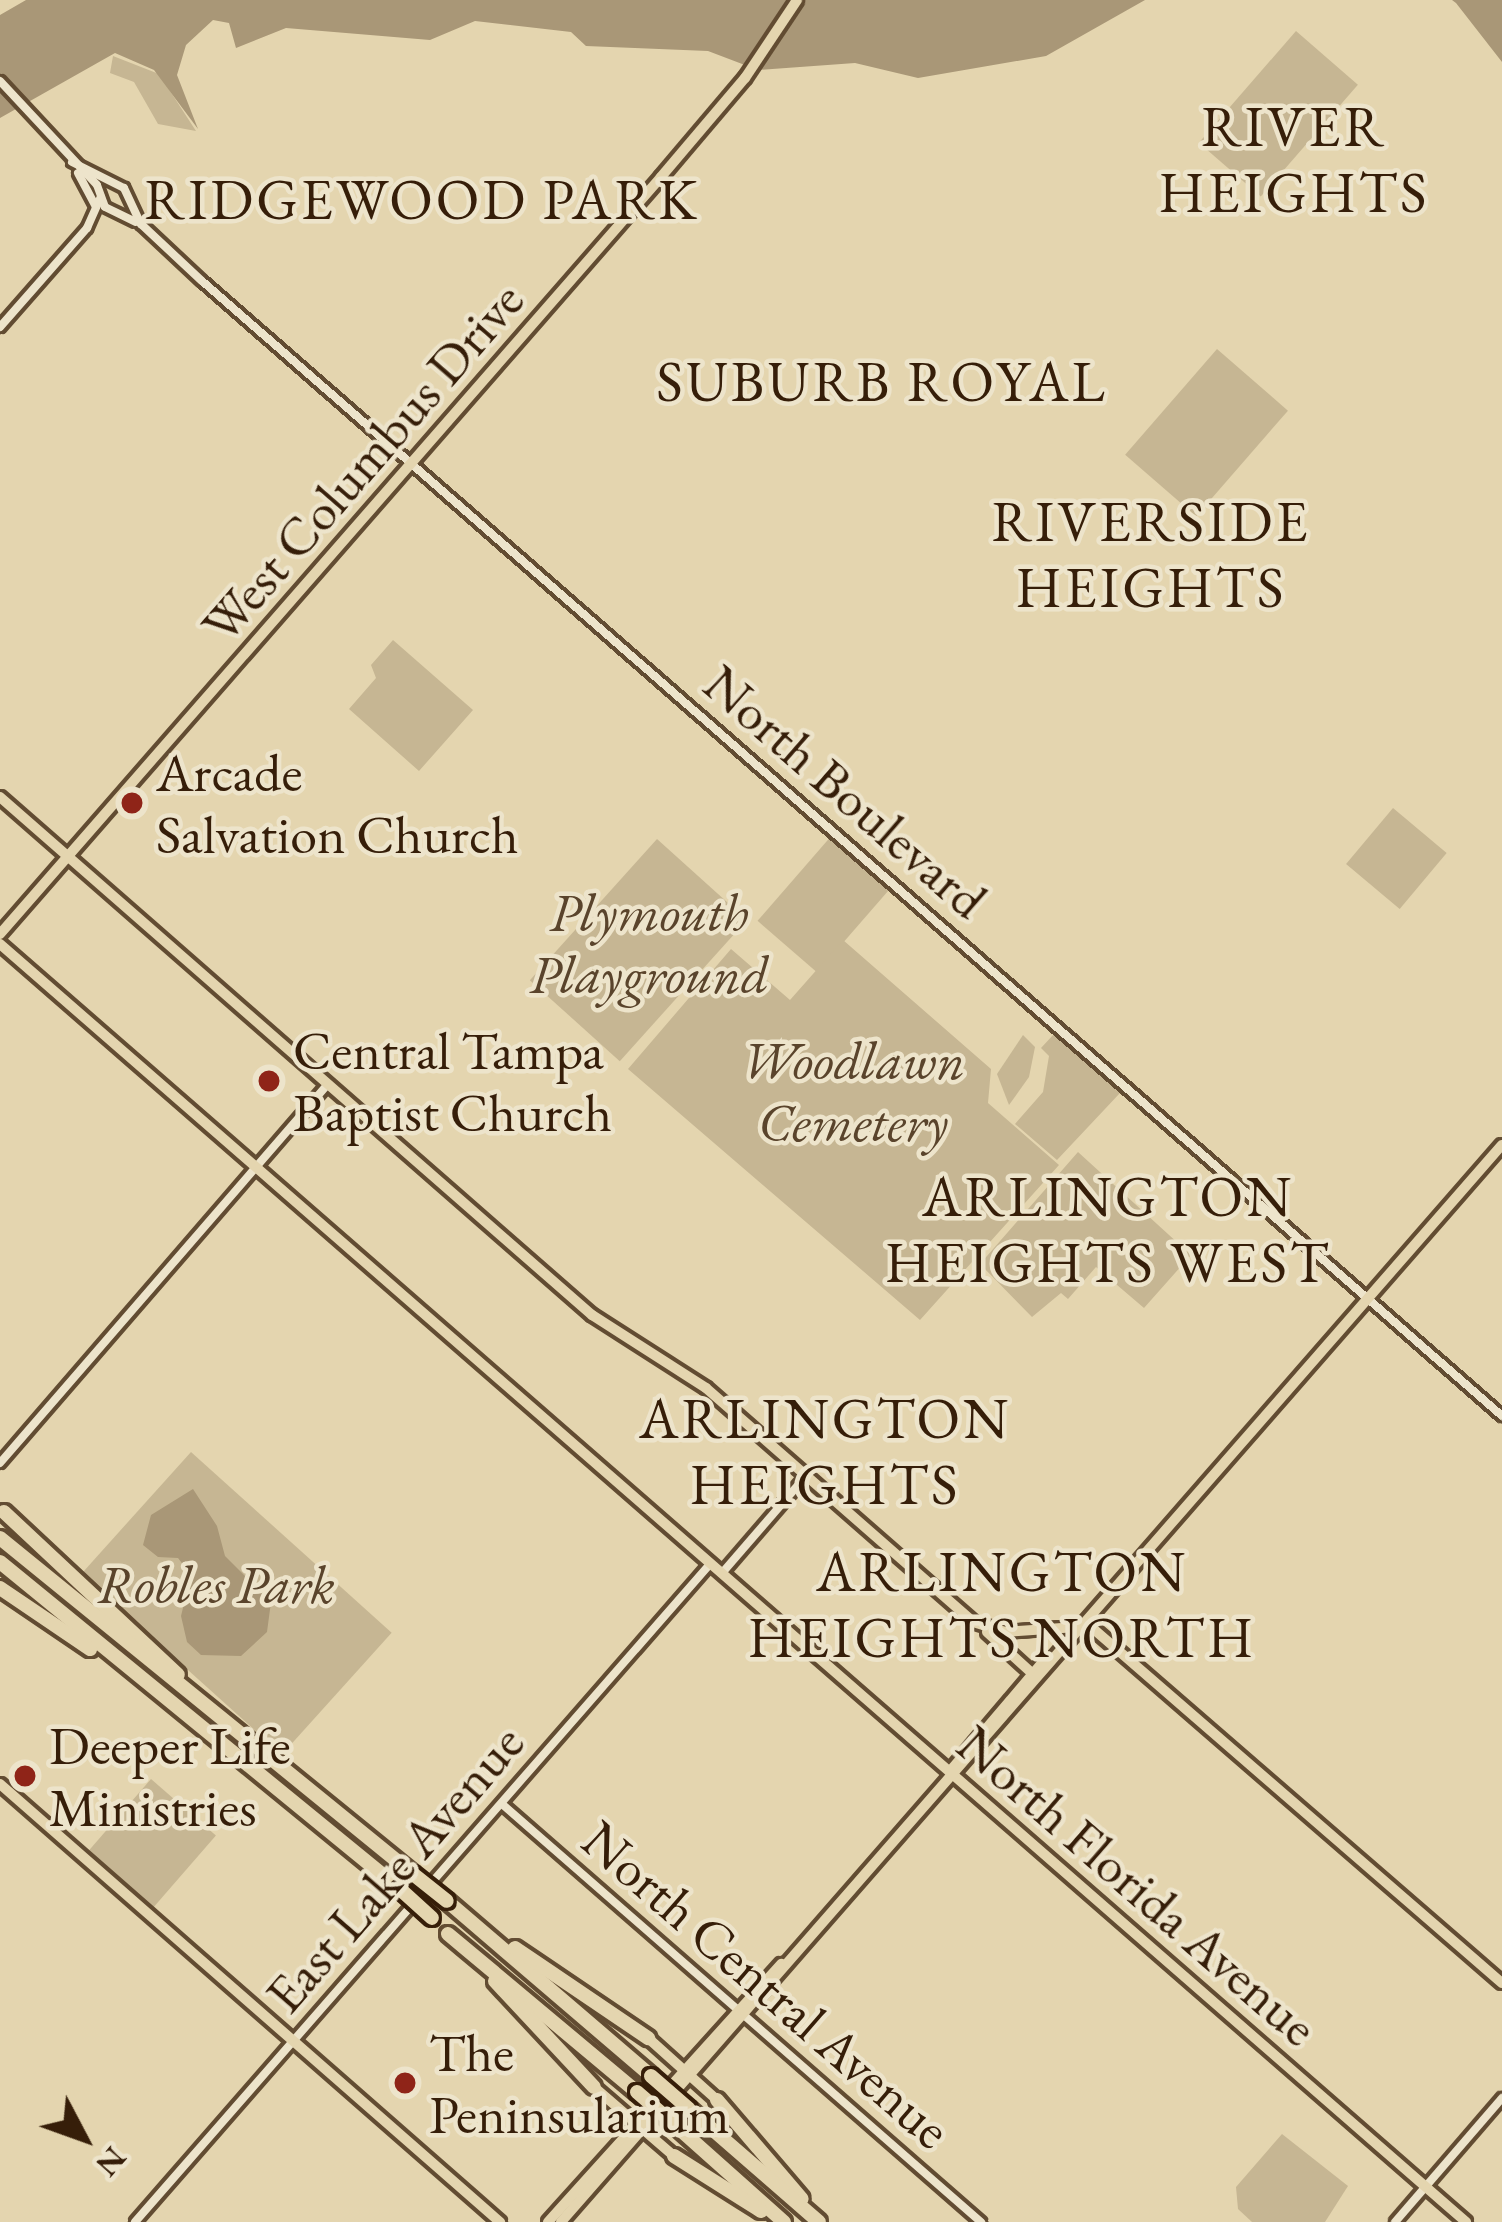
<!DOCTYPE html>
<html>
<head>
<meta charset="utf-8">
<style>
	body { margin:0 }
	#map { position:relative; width:1502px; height:2222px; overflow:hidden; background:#e4d5af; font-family:"EB Garamond",serif }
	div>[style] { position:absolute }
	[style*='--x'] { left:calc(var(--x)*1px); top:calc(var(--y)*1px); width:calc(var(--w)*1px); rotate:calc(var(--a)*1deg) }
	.green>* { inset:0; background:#c6b693; transform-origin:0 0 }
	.water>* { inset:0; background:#a99777 }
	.roads { filter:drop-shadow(3px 0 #624c32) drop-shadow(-3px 0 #624c32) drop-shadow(0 3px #624c32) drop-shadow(0 -3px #624c32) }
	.minor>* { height:8px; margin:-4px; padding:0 4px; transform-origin:4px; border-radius:4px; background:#ede4cb }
	.major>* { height:10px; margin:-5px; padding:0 5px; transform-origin:5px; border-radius:5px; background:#e4d5af }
	.highway>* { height:14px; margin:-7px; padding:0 7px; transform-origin:7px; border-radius:7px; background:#e4d5af }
	.bridges { filter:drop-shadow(3px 0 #361e09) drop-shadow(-3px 0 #361e09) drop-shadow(0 3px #361e09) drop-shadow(0 -3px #361e09) }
	.highway-bridge>* { height:14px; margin:-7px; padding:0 7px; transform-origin:7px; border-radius:7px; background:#e4d5af }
	.dots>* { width:33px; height:33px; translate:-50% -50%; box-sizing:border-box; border:6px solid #ede4cb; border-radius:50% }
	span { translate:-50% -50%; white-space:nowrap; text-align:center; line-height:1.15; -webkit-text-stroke:9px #ede4cb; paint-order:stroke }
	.street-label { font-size:54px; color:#361e09 }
	.poi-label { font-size:54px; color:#361e09 }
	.left { translate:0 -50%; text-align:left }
	.park-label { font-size:54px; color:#5a442c; font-style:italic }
	.neighbourhood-label { font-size:57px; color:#361e09; letter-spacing:3px }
	.north { position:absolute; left:24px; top:2078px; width:120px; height:120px; -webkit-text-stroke:9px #ede4cb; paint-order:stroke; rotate:131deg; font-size:33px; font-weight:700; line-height:48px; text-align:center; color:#361e09 }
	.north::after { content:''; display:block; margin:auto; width:42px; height:54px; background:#361e09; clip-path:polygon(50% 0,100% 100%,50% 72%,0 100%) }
</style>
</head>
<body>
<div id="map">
	<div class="green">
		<i style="left:1296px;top:31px;width:82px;height:148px;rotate:41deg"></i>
		<i style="clip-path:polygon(113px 56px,159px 74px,196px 131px,158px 124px,134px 82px,110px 73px)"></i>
		<i style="left:1217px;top:349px;width:94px;height:140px;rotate:41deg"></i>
		<i style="clip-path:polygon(393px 640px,473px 710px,419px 771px,349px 709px,376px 678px,371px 665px)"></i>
		<i style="left:1393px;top:808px;width:70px;height:73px;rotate:40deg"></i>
		<i style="left:833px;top:834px;width:79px;height:115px;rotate:41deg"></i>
		<i style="left:657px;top:839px;width:121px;height:190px;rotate:42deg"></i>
		<i style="clip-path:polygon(843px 940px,991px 1069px,988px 1103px,1059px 1165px,920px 1320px,628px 1069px,731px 949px,790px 1000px)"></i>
		<i style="clip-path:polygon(1054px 1034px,1120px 1093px,1057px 1160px,1015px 1124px,1043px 1092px,1049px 1056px,1041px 1048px)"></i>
		<i style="clip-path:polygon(1023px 1035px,1035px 1047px,1029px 1077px,1009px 1105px,997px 1074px)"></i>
		<i style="clip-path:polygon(1078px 1152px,1191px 1255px,1144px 1308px,1096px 1267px,1068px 1299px,1061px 1293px,1032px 1317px,980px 1264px)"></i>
		<i style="left:191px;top:1452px;width:270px;height:164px;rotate:42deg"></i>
		<i style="left:151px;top:1779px;width:86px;height:99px;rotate:41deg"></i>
		<i style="clip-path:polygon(1282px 2134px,1348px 2186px,1325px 2222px,1252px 2222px,1238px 2209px,1236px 2187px)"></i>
	</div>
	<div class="water">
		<i style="clip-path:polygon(26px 0,1145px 0,1046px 56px,918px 78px,855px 63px,758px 70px,708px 51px,586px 46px,571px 32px,475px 21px,430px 40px,286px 28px,236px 48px,229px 23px,213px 20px,186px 45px,177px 75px,198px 129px,154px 70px,115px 53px,0 118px,0 15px)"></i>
		<i style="clip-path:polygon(1452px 0,1502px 0,1502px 62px,1456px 3px)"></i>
		<i style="clip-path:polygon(193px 1489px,217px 1526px,225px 1556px,271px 1602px,267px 1632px,241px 1656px,201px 1655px,187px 1642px,181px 1616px,191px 1575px,178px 1558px,158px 1557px,143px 1545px,151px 1515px)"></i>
	</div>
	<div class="roads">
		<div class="minor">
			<i style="--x:0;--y:81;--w:142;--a:47"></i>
			<i style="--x:97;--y:185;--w:23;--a:70"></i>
			<i style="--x:105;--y:207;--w:34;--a:26"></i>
			<i style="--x:72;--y:162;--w:58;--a:26.6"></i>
			<i style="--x:124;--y:188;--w:40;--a:65"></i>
			<i style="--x:141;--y:224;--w:83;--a:43.1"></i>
			<i style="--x:202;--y:281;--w:1726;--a:41.12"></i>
			<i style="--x:78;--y:173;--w:38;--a:62"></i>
			<i style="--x:0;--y:327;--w:132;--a:-48.7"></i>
			<i style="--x:87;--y:228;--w:34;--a:-66"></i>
			<i style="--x:0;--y:1463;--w:501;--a:-49.13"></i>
			<i style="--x:722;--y:1573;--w:128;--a:-49.1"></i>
			<i style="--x:502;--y:1804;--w:636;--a:41.11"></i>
			<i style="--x:135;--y:2222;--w:874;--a:-48.85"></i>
			<i style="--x:1395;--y:2222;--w:164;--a:-49.2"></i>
		</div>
		<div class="major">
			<i style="--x:0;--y:797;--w:787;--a:41.19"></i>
			<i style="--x:592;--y:1315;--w:135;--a:32.6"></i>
			<i style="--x:706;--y:1388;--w:355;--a:41.2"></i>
			<i style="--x:973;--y:1622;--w:34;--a:17"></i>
			<i style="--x:1005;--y:1632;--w:85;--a:-4"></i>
			<i style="--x:1090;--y:1626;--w:545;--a:40.91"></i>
			<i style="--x:0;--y:934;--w:1005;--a:-48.87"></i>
			<i style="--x:661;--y:177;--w:130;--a:-49.7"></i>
			<i style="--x:745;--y:78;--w:94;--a:-56.3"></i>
			<i style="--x:0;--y:944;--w:1945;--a:41.08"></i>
			<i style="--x:987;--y:1632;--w:65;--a:42.5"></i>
			<i style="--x:951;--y:1770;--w:142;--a:-49.6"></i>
			<i style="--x:0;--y:1784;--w:665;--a:41.22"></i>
			<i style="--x:648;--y:2038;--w:93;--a:41.9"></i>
			<i style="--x:594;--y:2087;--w:106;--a:40.8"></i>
			<i style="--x:548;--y:2222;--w:348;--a:-47.9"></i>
			<i style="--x:561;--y:2222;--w:1430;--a:-48.86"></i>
		</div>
		<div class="highway">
			<i style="--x:4;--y:1512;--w:238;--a:43.1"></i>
			<i style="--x:0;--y:1538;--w:532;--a:39.13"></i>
			<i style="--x:0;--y:1562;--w:517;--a:39.27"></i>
			<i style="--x:0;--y:1588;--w:109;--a:34.1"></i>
			<i style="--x:447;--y:1901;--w:269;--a:40.6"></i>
			<i style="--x:448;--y:1934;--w:246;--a:39.9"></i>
			<i style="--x:515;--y:1948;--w:161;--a:34.1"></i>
			<i style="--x:495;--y:1981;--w:145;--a:47"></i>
			<i style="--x:717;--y:2100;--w:130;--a:49.4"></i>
			<i style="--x:689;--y:2109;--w:172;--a:41"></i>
			<i style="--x:675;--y:2125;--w:146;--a:41.7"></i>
			<i style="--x:674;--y:2156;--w:103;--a:32.3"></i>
		</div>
	</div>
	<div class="bridges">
		<div class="highway-bridge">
			<i style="--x:413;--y:1874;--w:43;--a:38.5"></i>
			<i style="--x:400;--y:1889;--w:43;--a:42.2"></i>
			<i style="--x:651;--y:2076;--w:50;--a:41"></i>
			<i style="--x:637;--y:2092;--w:50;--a:41"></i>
		</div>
	</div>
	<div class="dots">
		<i style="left:132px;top:803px;background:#8f2418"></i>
		<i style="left:269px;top:1081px;background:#8f2418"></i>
		<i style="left:25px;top:1776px;background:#8f2418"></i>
		<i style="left:405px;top:2083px;background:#8f2418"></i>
	</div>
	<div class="street-label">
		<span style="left:362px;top:462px;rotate:-49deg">West Columbus Drive</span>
		<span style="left:846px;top:791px;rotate:41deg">North Boulevard</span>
		<span style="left:394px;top:1868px;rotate:-49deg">East Lake Avenue</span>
		<span style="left:1138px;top:1885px;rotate:41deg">North Florida Avenue</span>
		<span style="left:767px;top:1984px;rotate:41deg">North Central Avenue</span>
	</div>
	<div class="poi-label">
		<span class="left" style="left:156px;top:803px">Arcade<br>Salvation Church</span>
		<span class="left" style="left:293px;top:1081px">Central Tampa<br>Baptist Church</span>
		<span class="left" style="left:49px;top:1776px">Deeper Life<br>Ministries</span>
		<span class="left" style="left:429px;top:2083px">The<br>Peninsularium</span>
	</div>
	<div class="park-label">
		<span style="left:649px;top:943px">Plymouth<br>Playground</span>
		<span style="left:853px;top:1091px">Woodlawn<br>Cemetery</span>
		<span style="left:216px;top:1584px">Robles Park</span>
	</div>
	<div class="neighbourhood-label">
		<span style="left:1294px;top:160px">RIVER<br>HEIGHTS</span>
		<span style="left:422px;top:200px">RIDGEWOOD PARK</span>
		<span style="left:882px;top:382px">SUBURB ROYAL</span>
		<span style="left:1151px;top:555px">RIVERSIDE<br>HEIGHTS</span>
		<span style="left:1108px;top:1230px">ARLINGTON<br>HEIGHTS WEST</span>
		<span style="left:825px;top:1452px">ARLINGTON<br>HEIGHTS</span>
		<span style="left:1002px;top:1605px">ARLINGTON<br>HEIGHTS NORTH</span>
	</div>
	<div class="north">N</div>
</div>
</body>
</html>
